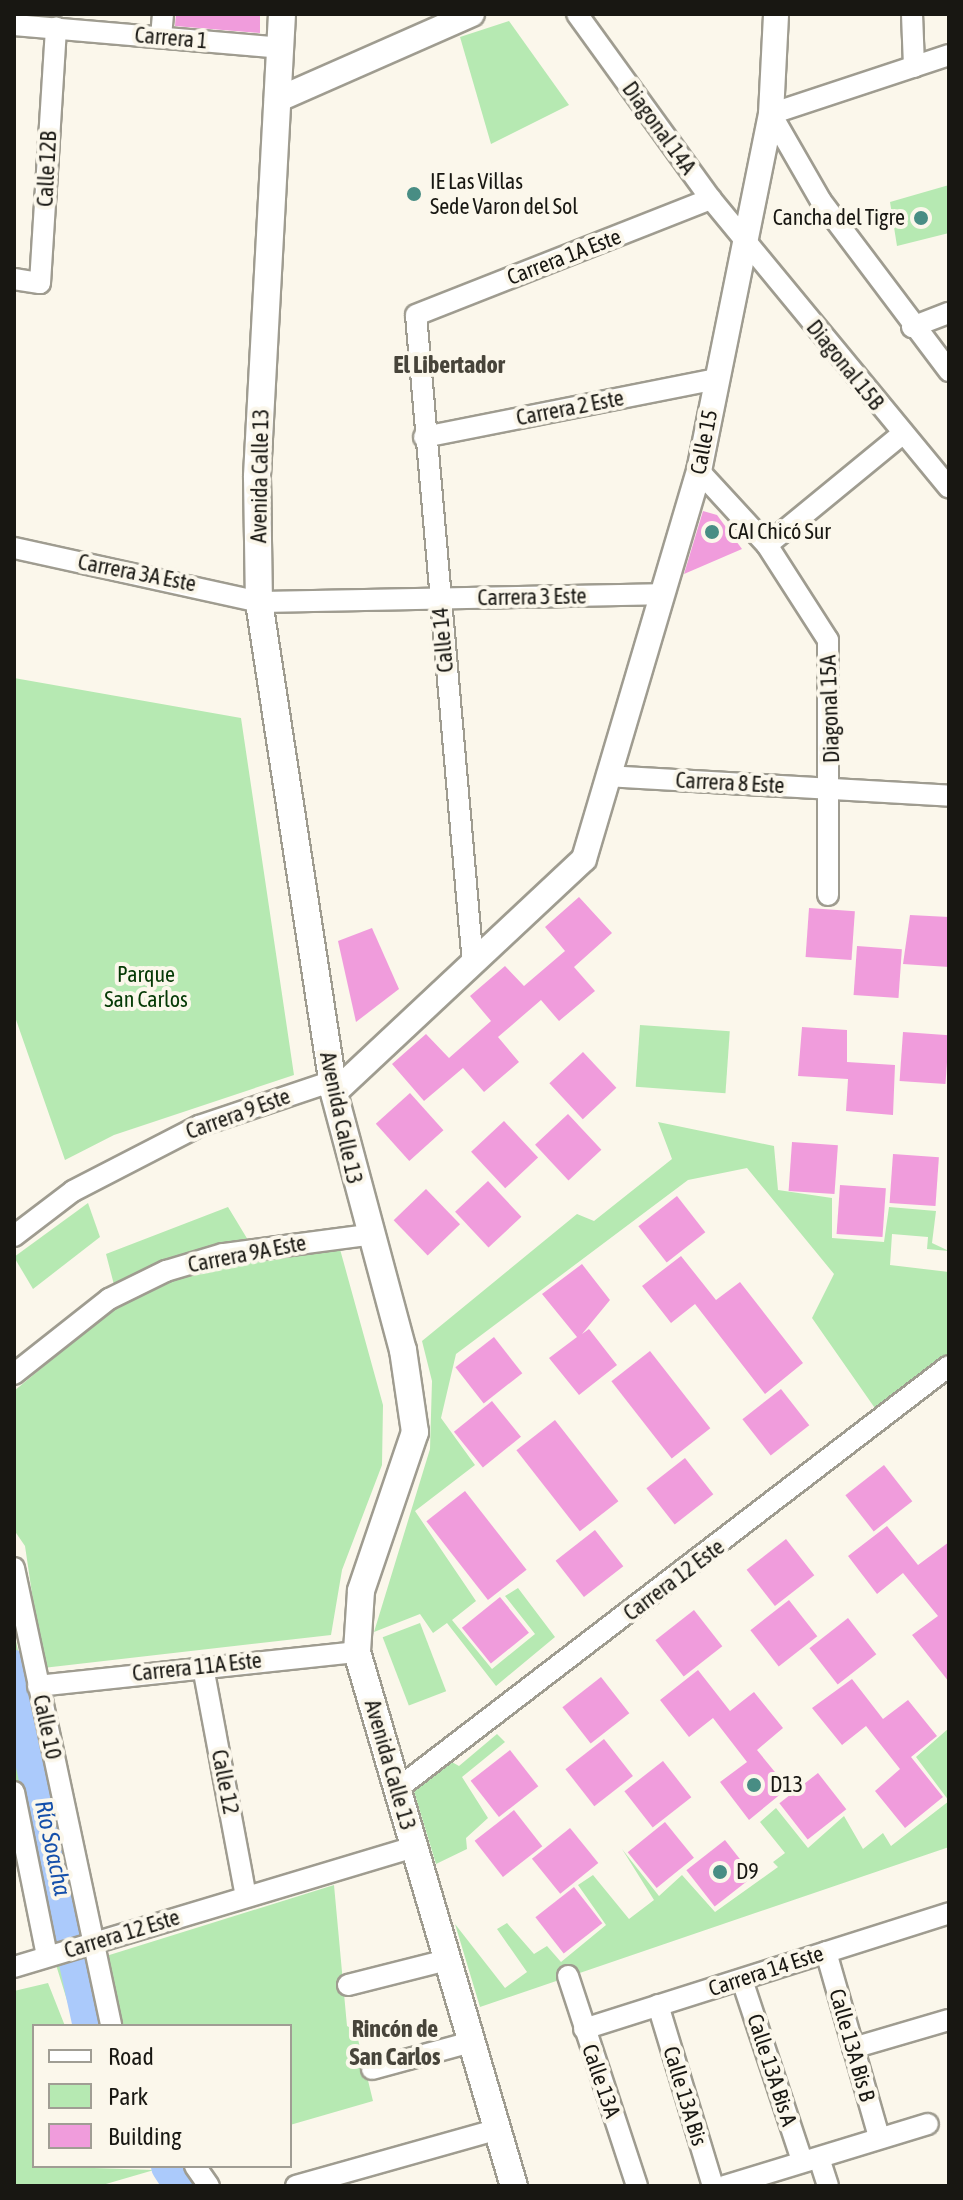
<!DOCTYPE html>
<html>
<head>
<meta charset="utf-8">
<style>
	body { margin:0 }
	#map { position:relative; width:963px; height:2200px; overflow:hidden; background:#fbf7eb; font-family:"Asap Condensed",sans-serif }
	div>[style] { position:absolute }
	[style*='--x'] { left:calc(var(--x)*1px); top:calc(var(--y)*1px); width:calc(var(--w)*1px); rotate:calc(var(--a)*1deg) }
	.green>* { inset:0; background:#b6e9b2; transform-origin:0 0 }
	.river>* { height:38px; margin:-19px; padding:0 19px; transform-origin:19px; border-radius:19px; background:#abcafb }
	.building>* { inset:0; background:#f09cdc; transform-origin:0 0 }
	.roads { filter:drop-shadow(2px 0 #9f9c90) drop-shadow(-2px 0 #9f9c90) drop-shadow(0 2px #9f9c90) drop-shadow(0 -2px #9f9c90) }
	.minor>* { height:20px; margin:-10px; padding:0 10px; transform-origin:10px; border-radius:10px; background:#fff }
	.tertiary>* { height:24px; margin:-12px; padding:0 12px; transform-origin:12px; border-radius:12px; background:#fff }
	.secondary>* { height:26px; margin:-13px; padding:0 13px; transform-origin:13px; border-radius:13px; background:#fff }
	.dots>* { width:22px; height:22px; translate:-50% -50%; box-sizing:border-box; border:4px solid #fbf7eb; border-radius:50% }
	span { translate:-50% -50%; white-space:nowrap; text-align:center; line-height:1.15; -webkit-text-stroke:8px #fbf7eb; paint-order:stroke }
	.street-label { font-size:22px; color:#181712 }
	.poi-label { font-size:22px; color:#181712 }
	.left { translate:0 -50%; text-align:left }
	.right { translate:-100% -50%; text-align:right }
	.park-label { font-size:22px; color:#053905 }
	.neighbourhood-label { font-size:24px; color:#47443a; font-weight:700 }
	.water-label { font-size:24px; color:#1550ab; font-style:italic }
	.frame { position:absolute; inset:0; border:16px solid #181712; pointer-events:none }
	.legend { position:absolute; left:32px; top:2024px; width:260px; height:144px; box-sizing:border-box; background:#fbf7eb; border:2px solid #a09d94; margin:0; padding:10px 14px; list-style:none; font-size:24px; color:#181712 }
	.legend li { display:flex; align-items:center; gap:16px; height:40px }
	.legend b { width:40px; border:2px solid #a09d94 }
</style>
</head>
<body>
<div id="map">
	<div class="green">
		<i style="clip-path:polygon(509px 21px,569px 105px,491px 144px,460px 37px)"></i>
		<i style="clip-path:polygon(949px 185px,949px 233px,897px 246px,890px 202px)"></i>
		<i style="clip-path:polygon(14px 678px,241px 718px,294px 1075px,114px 1135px,65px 1160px,14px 1014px)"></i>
		<i style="left:640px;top:1025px;width:90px;height:62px;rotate:4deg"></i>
		<i style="clip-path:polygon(658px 1122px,774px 1146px,778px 1190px,832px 1198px,832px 1238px,884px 1242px,889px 1207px,936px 1211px,932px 1243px,949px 1251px,927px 1249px,928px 1237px,892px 1234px,890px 1265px,949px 1272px,949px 1357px,879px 1414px,812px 1318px,834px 1274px,747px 1168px,688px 1180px,456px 1354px,441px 1418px,475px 1465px,415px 1511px,476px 1601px,452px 1620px,492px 1669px,535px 1634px,505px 1596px,518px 1588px,555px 1637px,496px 1686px,447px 1623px,433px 1633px,420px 1614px,374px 1632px,430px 1449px,432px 1381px,422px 1341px,577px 1214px,594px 1221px,672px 1159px)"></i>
		<i style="clip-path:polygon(88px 1203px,100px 1237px,33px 1289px,14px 1257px)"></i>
		<i style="clip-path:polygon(228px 1207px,257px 1255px,338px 1242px,383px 1405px,382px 1465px,342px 1570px,331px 1635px,43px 1668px,25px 1546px,14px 1530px,14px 1391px,119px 1304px,106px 1254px)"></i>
		<i style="left:420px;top:1623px;width:73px;height:40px;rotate:69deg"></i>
		<i style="clip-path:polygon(14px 1632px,81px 1946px,107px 2026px,75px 2026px,52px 1952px,14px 1775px)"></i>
		<i style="clip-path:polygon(949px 1728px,949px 1847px,480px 2007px,455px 1924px,505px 1988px,527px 1972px,497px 1929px,507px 1923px,534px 1954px,547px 1946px,561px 1962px,606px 1925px,578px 1885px,593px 1875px,629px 1919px,654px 1900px,622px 1849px,659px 1896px,682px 1875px,715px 1912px,778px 1867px,773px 1862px,785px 1853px,760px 1822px,776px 1808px,808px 1848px,844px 1816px,863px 1849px,883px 1833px,891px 1846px,949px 1801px,916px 1757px)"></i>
		<i style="clip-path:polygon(497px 1734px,505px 1742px,462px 1777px,488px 1818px,466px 1838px,467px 1849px,436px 1864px,413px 1788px,450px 1761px,459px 1766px)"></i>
		<i style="clip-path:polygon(334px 1885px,347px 2026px,356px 2031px,373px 2101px,290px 2125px,290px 2026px,121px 2026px,103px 1957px)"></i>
		<i style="clip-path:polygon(48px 1983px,65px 2026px,34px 2026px,34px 2166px,154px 2170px,99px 2186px,14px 2186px,14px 1991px)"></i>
	</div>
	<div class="river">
		<i style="--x:14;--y:1669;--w:365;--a:77.7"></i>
		<i style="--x:170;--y:2166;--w:24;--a:57"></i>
	</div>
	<div class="building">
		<i style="clip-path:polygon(176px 14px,260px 14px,260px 33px,175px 26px)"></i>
		<i style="clip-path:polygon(703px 511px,717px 515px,742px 549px,684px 574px)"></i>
		<i style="clip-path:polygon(579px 897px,612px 933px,574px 967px,595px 991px,559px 1021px,541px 1000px,498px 1037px,519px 1062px,484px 1092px,463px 1068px,424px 1101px,392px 1064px,426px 1034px,449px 1058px,491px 1021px,470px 996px,505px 966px,524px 986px,565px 951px,545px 927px)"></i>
		<i style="left:809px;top:908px;width:46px;height:49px;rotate:4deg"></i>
		<i style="clip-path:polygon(910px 915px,949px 917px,949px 967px,903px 964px)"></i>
		<i style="clip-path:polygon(372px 928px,399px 989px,356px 1022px,338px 941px)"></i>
		<i style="left:857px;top:946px;width:45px;height:49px;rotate:4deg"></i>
		<i style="clip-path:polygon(802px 1027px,847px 1030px,847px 1062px,895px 1065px,893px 1115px,846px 1111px,848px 1079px,798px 1076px)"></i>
		<i style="left:903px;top:1032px;width:46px;height:49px;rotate:4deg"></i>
		<i style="left:583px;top:1052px;width:49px;height:46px;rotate:47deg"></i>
		<i style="left:410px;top:1093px;width:50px;height:46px;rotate:48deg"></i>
		<i style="left:568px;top:1114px;width:49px;height:45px;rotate:47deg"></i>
		<i style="left:504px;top:1121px;width:50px;height:45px;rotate:47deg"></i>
		<i style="left:792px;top:1142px;width:46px;height:49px;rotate:4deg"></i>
		<i style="left:893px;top:1154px;width:46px;height:49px;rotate:4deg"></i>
		<i style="left:488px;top:1181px;width:49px;height:45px;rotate:47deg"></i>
		<i style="left:840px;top:1185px;width:46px;height:49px;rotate:4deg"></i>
		<i style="left:426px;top:1189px;width:49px;height:45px;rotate:46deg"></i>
		<i style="left:677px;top:1196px;width:46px;height:49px;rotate:52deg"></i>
		<i style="clip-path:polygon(681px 1256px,716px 1300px,740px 1282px,803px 1363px,765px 1394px,695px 1304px,671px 1323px,642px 1286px)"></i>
		<i style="clip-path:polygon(582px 1264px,610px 1300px,582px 1334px,589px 1329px,617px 1365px,579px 1395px,549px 1358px,577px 1337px,542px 1294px)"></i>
		<i style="left:494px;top:1337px;width:46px;height:49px;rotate:52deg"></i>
		<i style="left:650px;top:1351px;width:98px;height:49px;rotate:52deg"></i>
		<i style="left:781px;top:1389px;width:46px;height:49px;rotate:52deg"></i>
		<i style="left:492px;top:1401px;width:46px;height:49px;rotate:51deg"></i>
		<i style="left:555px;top:1420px;width:103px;height:49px;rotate:52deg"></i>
		<i style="left:685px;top:1458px;width:46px;height:49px;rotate:52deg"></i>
		<i style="left:884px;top:1465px;width:46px;height:49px;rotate:52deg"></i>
		<i style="left:465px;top:1491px;width:100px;height:49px;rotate:52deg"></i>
		<i style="clip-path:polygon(887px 1526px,918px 1565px,949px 1542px,949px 1682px,912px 1635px,938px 1616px,903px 1573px,877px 1594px,848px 1556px)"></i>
		<i style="left:595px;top:1530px;width:46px;height:50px;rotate:52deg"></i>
		<i style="left:786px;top:1539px;width:46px;height:50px;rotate:52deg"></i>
		<i style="left:500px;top:1597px;width:46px;height:49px;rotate:51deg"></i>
		<i style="left:789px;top:1600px;width:46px;height:49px;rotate:52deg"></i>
		<i style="left:694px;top:1610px;width:46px;height:49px;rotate:52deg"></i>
		<i style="left:848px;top:1618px;width:46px;height:49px;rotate:52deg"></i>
		<i style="clip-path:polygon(698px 1670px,730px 1711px,754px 1692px,783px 1728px,757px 1750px,788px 1788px,749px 1820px,720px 1782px,747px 1762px,713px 1718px,689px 1737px,660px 1700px)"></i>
		<i style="left:601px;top:1677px;width:46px;height:49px;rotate:52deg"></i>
		<i style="clip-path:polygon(852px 1679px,883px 1719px,908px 1700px,937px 1736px,911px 1757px,943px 1797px,905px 1828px,875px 1791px,900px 1769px,866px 1726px,842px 1745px,812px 1708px)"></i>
		<i style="left:604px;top:1739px;width:47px;height:49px;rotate:52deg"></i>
		<i style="left:510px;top:1750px;width:46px;height:50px;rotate:52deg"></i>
		<i style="left:663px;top:1761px;width:46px;height:49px;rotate:52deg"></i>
		<i style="left:818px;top:1773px;width:46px;height:49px;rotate:52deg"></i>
		<i style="left:514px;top:1810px;width:46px;height:50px;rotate:52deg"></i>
		<i style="left:665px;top:1822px;width:46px;height:48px;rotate:51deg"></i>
		<i style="left:570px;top:1828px;width:45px;height:49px;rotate:51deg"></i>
		<i style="left:725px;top:1840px;width:46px;height:49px;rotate:52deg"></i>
		<i style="left:574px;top:1887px;width:46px;height:49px;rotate:52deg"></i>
	</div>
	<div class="roads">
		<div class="minor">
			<i style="--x:577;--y:14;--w:228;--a:54.1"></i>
			<i style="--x:711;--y:199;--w:374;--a:50.5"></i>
			<i style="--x:912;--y:14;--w:53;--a:87.8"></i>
			<i style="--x:14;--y:25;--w:267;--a:4.9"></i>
			<i style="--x:161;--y:37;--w:23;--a:-85"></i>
			<i style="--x:949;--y:55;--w:188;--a:161.7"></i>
			<i style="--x:771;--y:114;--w:100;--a:60.1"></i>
			<i style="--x:821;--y:201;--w:213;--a:53"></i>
			<i style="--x:14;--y:279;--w:26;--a:9"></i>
			<i style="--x:40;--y:283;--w:256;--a:-86.4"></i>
			<i style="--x:912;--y:327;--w:40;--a:-21"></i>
			<i style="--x:424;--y:437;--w:298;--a:-11.2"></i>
			<i style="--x:699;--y:471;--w:100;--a:47.4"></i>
			<i style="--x:767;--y:545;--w:113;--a:57.3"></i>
			<i style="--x:828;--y:640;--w:255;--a:90"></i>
			<i style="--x:767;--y:545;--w:173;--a:-39.4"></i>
			<i style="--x:14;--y:548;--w:251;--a:12.4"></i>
			<i style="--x:259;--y:602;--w:403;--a:-1.1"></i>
			<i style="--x:607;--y:776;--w:343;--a:3.3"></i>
			<i style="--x:473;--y:964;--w:651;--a:-95.02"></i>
			<i style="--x:416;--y:315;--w:317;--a:-21.5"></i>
			<i style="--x:14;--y:1236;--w:74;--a:-37.3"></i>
			<i style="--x:73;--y:1191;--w:142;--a:-27.3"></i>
			<i style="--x:199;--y:1126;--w:135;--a:-18.6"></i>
			<i style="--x:327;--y:1083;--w:12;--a:55"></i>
			<i style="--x:14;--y:1374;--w:121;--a:-38.3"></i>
			<i style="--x:109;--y:1299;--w:64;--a:-26.2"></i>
			<i style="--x:166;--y:1271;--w:59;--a:-16.6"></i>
			<i style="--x:223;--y:1254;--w:146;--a:-7.5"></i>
			<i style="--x:14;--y:1568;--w:468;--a:78"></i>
			<i style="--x:203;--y:1667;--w:233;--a:79.4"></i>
			<i style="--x:38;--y:1686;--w:321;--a:-6.1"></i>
			<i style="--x:397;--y:1789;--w:695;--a:-37.46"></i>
			<i style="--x:14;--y:1792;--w:167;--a:78.6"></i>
			<i style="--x:826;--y:1952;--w:192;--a:74"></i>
			<i style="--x:14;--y:1967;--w:418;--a:-16.7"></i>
			<i style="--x:568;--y:1976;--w:221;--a:71.8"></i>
			<i style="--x:742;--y:1980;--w:190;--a:71.6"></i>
			<i style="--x:348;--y:1985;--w:102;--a:-14.2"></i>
			<i style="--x:658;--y:2005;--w:189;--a:73.1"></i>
			<i style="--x:584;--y:2029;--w:383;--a:-17.6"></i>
			<i style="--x:853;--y:2048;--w:100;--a:-16.3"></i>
			<i style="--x:372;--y:2069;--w:99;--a:-15.2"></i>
			<i style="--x:819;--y:2158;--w:29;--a:72"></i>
			<i style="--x:195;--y:2166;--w:24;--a:55"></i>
			<i style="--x:296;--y:2186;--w:211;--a:-15.7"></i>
			<i style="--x:725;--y:2186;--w:212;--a:-17"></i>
		</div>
		<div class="tertiary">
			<i style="--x:277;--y:100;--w:213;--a:-23.8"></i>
			<i style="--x:334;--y:1093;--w:342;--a:-43.1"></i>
			<i style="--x:584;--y:859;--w:405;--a:-73.5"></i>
			<i style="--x:699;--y:471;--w:364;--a:-78.6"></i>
			<i style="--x:771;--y:114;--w:100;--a:-87.1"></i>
		</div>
		<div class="secondary">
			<i style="--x:282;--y:14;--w:464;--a:93.1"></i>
			<i style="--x:257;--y:477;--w:125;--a:89.1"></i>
			<i style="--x:259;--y:602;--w:497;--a:81.3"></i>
			<i style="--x:334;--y:1093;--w:266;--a:75"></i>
			<i style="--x:403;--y:1350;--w:83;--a:81.7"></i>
			<i style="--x:415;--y:1432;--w:168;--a:108.8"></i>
			<i style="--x:361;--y:1591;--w:61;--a:93.8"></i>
			<i style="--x:357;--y:1652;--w:557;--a:73.62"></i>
		</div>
	</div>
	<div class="dots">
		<i style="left:414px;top:194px;background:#488d84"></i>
		<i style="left:921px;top:218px;background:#488d84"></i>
		<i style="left:712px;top:532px;background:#488d84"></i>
		<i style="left:754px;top:1785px;background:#488d84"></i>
		<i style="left:720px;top:1872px;background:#488d84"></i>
	</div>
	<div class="street-label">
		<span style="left:171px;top:38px;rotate:5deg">Carrera 1</span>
		<span style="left:659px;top:128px;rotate:54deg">Diagonal 14A</span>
		<span style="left:47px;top:169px;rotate:-87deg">Calle 12B</span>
		<span style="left:564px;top:257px;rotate:-21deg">Carrera 1A Este</span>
		<span style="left:845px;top:365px;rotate:51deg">Diagonal 15B</span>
		<span style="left:570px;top:408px;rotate:-11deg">Carrera 2 Este</span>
		<span style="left:704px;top:442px;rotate:-79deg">Calle 15</span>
		<span style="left:260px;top:476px;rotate:-89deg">Avenida Calle 13</span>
		<span style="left:137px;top:573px;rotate:11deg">Carrera 3A Este</span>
		<span style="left:532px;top:597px;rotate:-1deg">Carrera 3 Este</span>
		<span style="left:443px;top:640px;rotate:-95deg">Calle 14</span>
		<span style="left:830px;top:709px;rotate:-92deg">Diagonal 15A</span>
		<span style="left:730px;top:783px;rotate:3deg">Carrera 8 Este</span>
		<span style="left:238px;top:1114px;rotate:-20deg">Carrera 9 Este</span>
		<span style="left:341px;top:1118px;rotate:78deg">Avenida Calle 13</span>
		<span style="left:247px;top:1254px;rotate:-11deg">Carrera 9A Este</span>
		<span style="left:674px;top:1580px;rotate:-37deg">Carrera 12 Este</span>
		<span style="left:197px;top:1667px;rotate:-6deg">Carrera 11A Este</span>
		<span style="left:47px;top:1727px;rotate:78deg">Calle 10</span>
		<span style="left:390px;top:1765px;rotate:74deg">Avenida Calle 13</span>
		<span style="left:225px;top:1782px;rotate:79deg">Calle 12</span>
		<span style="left:122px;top:1934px;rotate:-17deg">Carrera 12 Este</span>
		<span style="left:766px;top:1971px;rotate:-18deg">Carrera 14 Este</span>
		<span style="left:852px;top:2045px;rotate:74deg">Calle 13A Bis B</span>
		<span style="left:772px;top:2070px;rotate:72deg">Calle 13A Bis A</span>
		<span style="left:601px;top:2081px;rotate:71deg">Calle 13A</span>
		<span style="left:685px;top:2096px;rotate:73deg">Calle 13A Bis</span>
	</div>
	<div class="poi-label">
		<span class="left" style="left:430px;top:194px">IE Las Villas<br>Sede Varon del Sol</span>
		<span class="right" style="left:905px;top:218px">Cancha del Tigre</span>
		<span class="left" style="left:728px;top:532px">CAI Chicó Sur</span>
		<span class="left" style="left:770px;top:1785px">D13</span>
		<span class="left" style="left:736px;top:1872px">D9</span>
	</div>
	<div class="park-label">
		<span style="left:146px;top:987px">Parque<br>San Carlos</span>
	</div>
	<div class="neighbourhood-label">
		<span style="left:449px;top:365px">El Libertador</span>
		<span style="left:395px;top:2043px">Rincón de<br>San Carlos</span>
	</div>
	<div class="water-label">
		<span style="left:53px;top:1848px;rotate:78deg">Río Soacha</span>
	</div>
	<div class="frame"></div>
	<ul class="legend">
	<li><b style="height:10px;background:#fff"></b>Road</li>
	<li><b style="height:22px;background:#b6e9b2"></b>Park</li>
	<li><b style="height:22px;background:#f09cdc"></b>Building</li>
	</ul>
</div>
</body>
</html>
